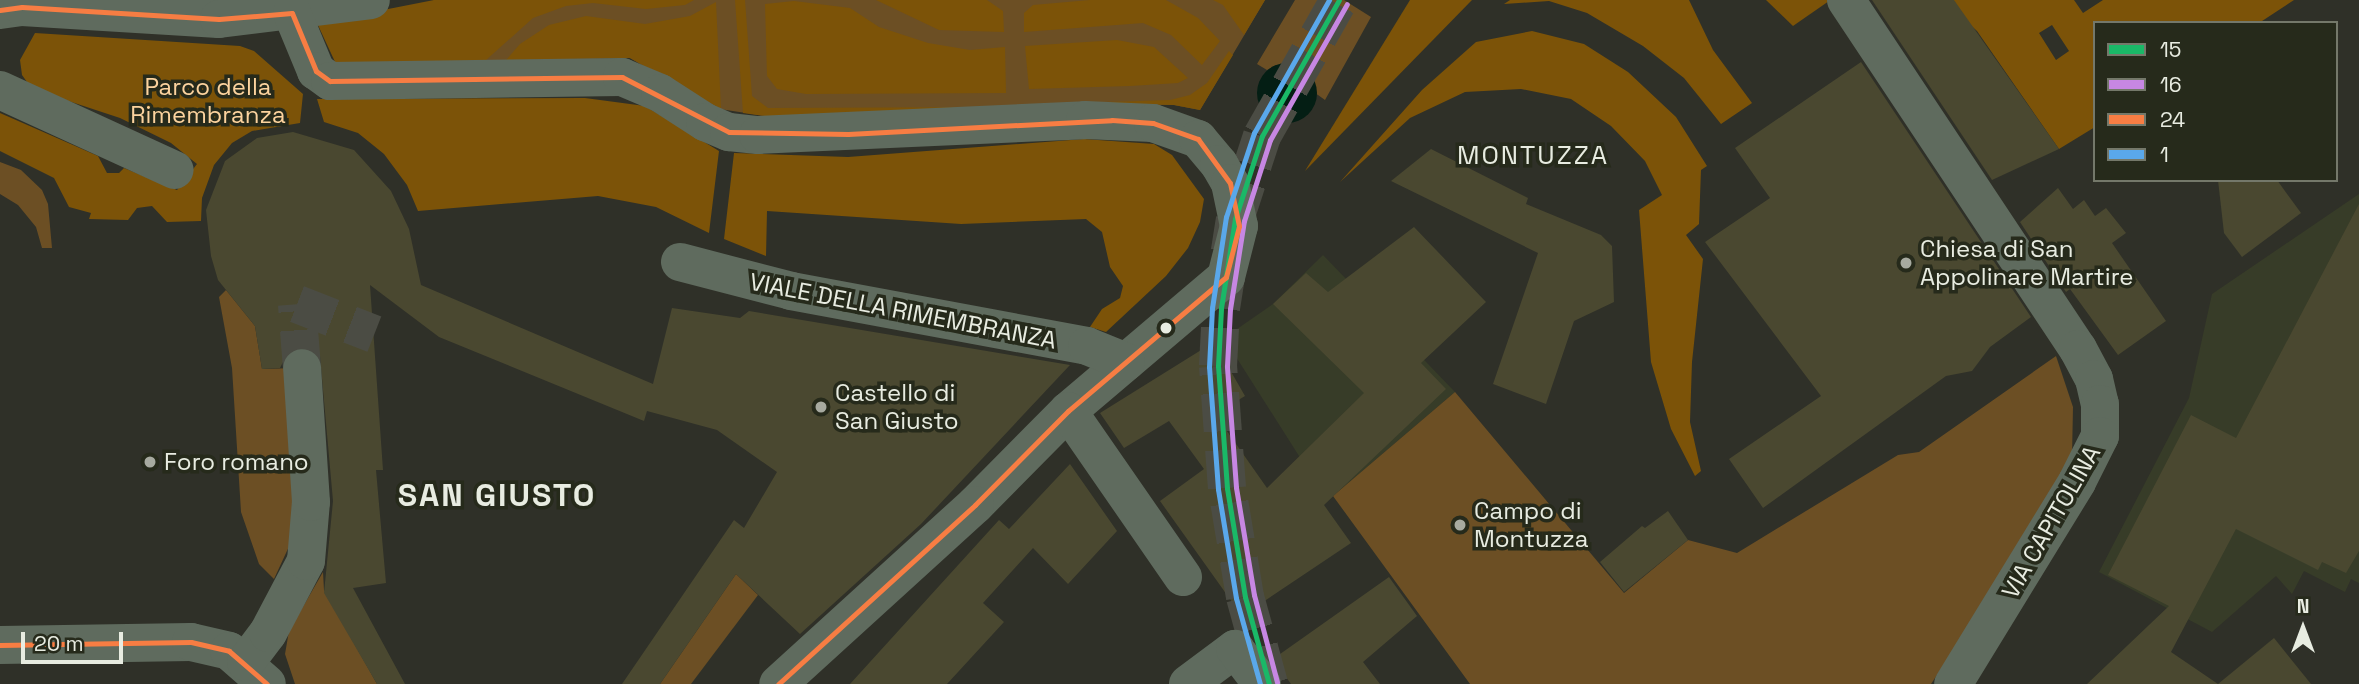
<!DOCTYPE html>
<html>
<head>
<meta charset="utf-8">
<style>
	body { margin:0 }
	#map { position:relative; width:2359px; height:684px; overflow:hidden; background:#2f3028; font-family:"Space Grotesk",sans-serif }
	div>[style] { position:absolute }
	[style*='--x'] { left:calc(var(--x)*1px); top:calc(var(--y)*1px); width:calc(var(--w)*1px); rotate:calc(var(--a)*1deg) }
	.built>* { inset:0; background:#373c28 }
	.green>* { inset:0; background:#6c4f24 }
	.forest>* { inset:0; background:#7c5308 }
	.water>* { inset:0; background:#041e14 }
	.round { border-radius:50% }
	.building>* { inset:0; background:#4a4830 }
	.minor-tunnel>* { height:38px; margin-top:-19px; transform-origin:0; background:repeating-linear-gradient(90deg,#4b4c44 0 38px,transparent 0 57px) }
	.major-tunnel>* { height:38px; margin-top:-19px; transform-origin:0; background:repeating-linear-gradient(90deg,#4b4c44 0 38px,transparent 0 57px) }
	.minor>* { height:38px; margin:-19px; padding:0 19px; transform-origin:19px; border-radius:19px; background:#5f6b5e }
	.bus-1>* { height:5px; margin:-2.5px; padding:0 2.5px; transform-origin:2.5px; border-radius:2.5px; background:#1ab867 }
	.bus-2>* { height:5px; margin:-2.5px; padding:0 2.5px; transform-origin:2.5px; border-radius:2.5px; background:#c787e3 }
	.bus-3>* { height:5px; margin:-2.5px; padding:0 2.5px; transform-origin:2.5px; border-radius:2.5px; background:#f77d43 }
	.bus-4>* { height:5px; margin:-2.5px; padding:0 2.5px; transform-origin:2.5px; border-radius:2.5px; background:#5aa8eb }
	.dots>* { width:19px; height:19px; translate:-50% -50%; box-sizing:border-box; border:4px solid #262a1b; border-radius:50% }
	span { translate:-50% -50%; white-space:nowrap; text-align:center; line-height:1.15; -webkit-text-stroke:7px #262a1b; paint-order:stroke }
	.park-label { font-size:24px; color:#fcd39e }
	.poi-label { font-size:24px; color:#e8ece1 }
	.left { translate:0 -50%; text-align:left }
	.street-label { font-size:24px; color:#e8ece1 }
	.neighbourhood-label { font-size:26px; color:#e8ece1; letter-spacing:2px }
	.district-label { font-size:32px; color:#e8ece1; font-weight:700; letter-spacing:2px }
	.legend { position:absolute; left:2093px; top:21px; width:245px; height:161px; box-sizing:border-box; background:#262a1b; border:2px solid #74786a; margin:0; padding:9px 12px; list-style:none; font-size:21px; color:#e8ece1 }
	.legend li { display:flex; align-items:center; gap:14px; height:35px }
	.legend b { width:35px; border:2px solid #74786a }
	.north { position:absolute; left:2268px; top:593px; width:70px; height:70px; -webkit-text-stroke:5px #262a1b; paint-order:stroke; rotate:0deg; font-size:19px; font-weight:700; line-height:28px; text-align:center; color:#e8ece1 }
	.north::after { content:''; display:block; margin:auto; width:24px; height:32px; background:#e8ece1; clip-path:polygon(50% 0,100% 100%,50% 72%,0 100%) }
	.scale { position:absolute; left:21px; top:632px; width:102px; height:32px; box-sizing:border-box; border:4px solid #e8ece1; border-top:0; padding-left:9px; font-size:21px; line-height:24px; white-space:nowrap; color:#e8ece1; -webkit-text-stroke:5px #262a1b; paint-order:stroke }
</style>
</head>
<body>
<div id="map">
	<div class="built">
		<i style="clip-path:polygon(2359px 194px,2359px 583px,2351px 579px,2345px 592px,2304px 571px,2292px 594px,2276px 576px,2212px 632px,2099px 572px,2189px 398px,2212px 294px)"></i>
		<i style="clip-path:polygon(1323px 255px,1455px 392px,1333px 496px,1299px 456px,1224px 338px,1273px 304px)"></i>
	</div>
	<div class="green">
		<i style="clip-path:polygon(434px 0,1265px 0,1200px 110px,1174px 105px,1074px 103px,772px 117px,713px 108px,630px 58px,361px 65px)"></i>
		<i style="clip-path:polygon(1295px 0,1344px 0,1371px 17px,1325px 100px,1276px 65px,1267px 70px,1257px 64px)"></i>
		<i style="clip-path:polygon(0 162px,21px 170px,42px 190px,48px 204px,52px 248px,42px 248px,36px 227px,18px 205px,0 194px)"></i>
		<i style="clip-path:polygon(226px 290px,255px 326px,262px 369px,296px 368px,298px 527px,274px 579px,259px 564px,241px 512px,232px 368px,219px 297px)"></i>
		<i style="clip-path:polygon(2056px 356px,2073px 407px,2072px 457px,2032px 533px,1931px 684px,1470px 684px,1333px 496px,1455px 392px,1624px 593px,1688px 540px,1737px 553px,1898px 455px,1919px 452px)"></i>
		<i style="clip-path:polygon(323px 572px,324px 590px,377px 684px,295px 684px,285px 654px,289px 631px)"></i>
		<i style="clip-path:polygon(736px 574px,758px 595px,691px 684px,660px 684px)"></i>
	</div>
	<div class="forest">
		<i style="clip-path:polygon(434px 0,694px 0,685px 5px,646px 9px,593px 3px,566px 6px,533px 18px,485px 61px,336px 64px,317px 23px)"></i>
		<i style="clip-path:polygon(735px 0,745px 0,752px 96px,768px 108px,1007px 107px,772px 117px,743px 113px)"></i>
		<i style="clip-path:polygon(876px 0,987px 0,1003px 11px,1004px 32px,939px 30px)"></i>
		<i style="clip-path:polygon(1090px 0,1166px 0,1198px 18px,1220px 41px,1202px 65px,1171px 35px,1143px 23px,1024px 32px,1024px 13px,1033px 5px)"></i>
		<i style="clip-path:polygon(1213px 0,1265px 0,1244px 35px,1223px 5px)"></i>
		<i style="clip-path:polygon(1410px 0,1472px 0,1305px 171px)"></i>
		<i style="clip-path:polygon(1510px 0,1689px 0,1713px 50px,1752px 103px,1721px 124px,1684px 78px,1643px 46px,1587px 13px,1549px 1px,1504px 4px)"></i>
		<i style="clip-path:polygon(1766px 0,1827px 0,1829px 1px,1793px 26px)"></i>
		<i style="clip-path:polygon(evenodd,1943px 0,2074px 0,2083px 13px,2103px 0,2294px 0,2259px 23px,2095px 23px,2095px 127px,2059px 149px,1977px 31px,1943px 0,2052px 25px,2069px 51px,2056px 60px,2039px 33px,2052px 25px)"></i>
		<i style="clip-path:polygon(794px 1px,850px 8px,879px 27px,928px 43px,970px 50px,1005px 47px,1006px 93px,806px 94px,777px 89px,767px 76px,765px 4px)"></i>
		<i style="clip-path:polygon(716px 2px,721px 109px,630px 58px,506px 60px,520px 44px,549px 25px,586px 16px,645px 24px,690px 16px)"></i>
		<i style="clip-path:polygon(1532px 31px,1584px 44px,1628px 72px,1676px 117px,1707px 166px,1701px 170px,1699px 224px,1686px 235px,1703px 259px,1692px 362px,1690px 422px,1701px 471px,1695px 476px,1671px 429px,1651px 362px,1639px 210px,1662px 195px,1645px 161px,1611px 126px,1571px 99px,1521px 89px,1465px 92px,1410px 118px,1340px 182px,1422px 90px,1476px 42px)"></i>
		<i style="clip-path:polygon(35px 33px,240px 46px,254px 51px,303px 94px,300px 123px,252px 131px,232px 143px,214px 165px,202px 198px,201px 221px,167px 222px,152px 206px,137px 208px,128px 220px,89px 219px,91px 213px,69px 207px,54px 178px,0 151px,0 113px,98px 156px,107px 173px,119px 173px,124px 168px,177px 190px,197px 164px,171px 143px,120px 118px,32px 89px,22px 75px,20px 60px)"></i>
		<i style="clip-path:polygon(1117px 40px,1154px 47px,1188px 78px,1178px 83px,1130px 86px,1029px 89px,1025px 46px)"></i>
		<i style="clip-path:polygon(1229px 51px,1233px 55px,1200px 110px,1174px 105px,1074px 103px,1170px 100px,1190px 95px,1207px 83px)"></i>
		<i style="clip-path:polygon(585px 98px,645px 106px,719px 151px,709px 233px,656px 207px,598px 196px,418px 211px,407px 185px,384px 154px,358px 133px,324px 122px,317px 99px)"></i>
		<i style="clip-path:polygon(1084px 139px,1154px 144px,1172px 155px,1204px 199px,1200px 222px,1188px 248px,1166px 276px,1106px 332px,1090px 327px,1102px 309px,1120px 298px,1123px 286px,1110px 267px,1102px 232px,1086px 219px,961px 224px,767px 211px,766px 256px,724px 239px,734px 153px,848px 157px)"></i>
	</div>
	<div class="water">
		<i class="round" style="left:1257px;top:63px;width:60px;height:60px"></i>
	</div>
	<div class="building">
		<i style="clip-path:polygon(1872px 0,1954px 0,2059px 149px,1992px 180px)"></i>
		<i style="clip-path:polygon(1861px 62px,2031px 317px,1990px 347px,1972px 371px,1946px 376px,1763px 508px,1729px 459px,1821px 396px,1705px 242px,1770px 198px,1735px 148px)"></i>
		<i style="clip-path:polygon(293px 132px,354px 150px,391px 191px,409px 229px,421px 285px,653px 384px,672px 308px,740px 318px,749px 311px,1070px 365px,921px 524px,800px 634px,736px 574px,660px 684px,622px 684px,734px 520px,744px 528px,777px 472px,717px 430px,647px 411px,644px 421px,439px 337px,370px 285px,383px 470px,376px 470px,386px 583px,353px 588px,405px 684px,377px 684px,324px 593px,333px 501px,320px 356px,300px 346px,289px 350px,280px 368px,262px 369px,255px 326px,218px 280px,211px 256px,206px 210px,225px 161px,257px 138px)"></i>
		<i style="clip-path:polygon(1431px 149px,1528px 198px,1526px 204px,1601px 235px,1612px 246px,1614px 302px,1574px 321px,1546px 404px,1493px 384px,1538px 253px,1391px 181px)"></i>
		<i style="clip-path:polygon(2218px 180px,2277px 180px,2301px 213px,2242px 257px,2224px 233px)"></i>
		<i style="clip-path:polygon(2058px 188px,2073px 209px,2084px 200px,2095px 216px,2106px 208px,2126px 233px,2112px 243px,2166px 321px,2118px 355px,2070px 289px,2066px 292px,2020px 222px)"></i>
		<i style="clip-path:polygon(2359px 204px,2359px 551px,2346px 573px,2322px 562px,2318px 570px,2236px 529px,2171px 652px,2218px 684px,2087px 684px,2169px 606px,2108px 575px,2191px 415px,2236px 438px)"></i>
		<i style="clip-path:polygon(1414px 227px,1486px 302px,1421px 363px,1446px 389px,1324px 505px,1351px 543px,1242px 616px,1160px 501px,1204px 469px,1169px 421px,1124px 448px,1100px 413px,1214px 342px,1245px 396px,1215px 414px,1267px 488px,1364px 393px,1273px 304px,1306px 273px,1328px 292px)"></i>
		<i style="clip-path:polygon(1070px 464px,1117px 531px,1068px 584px,1033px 548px,983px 603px,1004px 622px,947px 684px,850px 684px,999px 520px,1009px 529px)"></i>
		<i style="clip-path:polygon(1668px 511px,1688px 540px,1624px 592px,1600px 562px,1642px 526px,1645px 528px)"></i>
		<i style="clip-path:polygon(1389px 577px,1417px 616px,1363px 662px,1380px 684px,1291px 684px,1273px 659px)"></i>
		<i style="clip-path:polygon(2274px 638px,2311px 684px,2218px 684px)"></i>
	</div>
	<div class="minor-tunnel">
		<i style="--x:302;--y:368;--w:64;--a:-94.5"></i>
		<i style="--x:297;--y:304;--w:83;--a:21.3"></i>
	</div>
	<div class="major-tunnel">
		<i style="--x:1269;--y:684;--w:90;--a:-105.4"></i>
		<i style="--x:1245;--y:597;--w:110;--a:-99.4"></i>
		<i style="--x:1227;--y:488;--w:122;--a:-94.2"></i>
		<i style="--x:1218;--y:366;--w:58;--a:-87"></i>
		<i style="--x:1221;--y:308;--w:90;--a:-81.1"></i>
		<i style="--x:1235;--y:219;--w:87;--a:-72"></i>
		<i style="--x:1262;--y:136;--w:156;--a:-60.5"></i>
	</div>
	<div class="minor">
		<i style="--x:1846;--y:0;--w:419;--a:56.4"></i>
		<i style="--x:2078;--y:349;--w:34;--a:62"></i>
		<i style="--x:2094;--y:379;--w:26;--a:77"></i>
		<i style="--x:2100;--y:404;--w:32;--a:90"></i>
		<i style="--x:2100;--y:436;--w:51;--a:116.6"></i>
		<i style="--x:2077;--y:482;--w:237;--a:121.5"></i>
		<i style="--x:0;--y:10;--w:22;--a:-8"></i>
		<i style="--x:22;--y:7;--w:197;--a:3.5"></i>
		<i style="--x:219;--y:19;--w:153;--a:-7.1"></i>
		<i style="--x:292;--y:13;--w:63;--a:67.5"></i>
		<i style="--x:316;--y:71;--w:17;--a:36"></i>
		<i style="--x:330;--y:81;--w:292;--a:-0.8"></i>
		<i style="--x:622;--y:77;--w:41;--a:22.8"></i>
		<i style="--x:660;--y:93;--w:54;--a:32.8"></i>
		<i style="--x:705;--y:122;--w:26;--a:23"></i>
		<i style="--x:729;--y:132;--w:29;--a:6"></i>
		<i style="--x:758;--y:135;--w:327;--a:-2.6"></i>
		<i style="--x:1085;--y:120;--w:68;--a:2.5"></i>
		<i style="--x:1153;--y:123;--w:48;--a:19.6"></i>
		<i style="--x:1198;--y:139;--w:33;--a:50"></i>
		<i style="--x:1219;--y:164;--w:22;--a:60"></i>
		<i style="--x:1230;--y:183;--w:44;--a:78.2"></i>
		<i style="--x:1239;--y:226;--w:53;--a:104.3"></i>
		<i style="--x:1226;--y:277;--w:207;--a:139.7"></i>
		<i style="--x:1068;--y:411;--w:132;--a:134.7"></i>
		<i style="--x:975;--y:505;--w:266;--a:137.7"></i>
		<i style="--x:0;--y:90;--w:192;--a:24.6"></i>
		<i style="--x:680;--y:262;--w:115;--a:14.6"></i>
		<i style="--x:791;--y:291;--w:301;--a:10.5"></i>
		<i style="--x:1087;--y:346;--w:42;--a:22.3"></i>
		<i style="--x:1068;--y:411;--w:202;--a:55.3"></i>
		<i style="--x:0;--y:645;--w:191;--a:-0.9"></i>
		<i style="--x:191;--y:642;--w:39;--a:13"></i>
		<i style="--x:229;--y:651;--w:50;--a:41"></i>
		<i style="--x:246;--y:662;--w:36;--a:-53"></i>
		<i style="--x:268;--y:633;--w:81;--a:-62.2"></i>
		<i style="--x:306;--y:561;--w:59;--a:-85.2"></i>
		<i style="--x:311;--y:502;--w:134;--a:-93.8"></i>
		<i style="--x:1188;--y:684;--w:59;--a:-36.7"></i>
		<i style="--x:1235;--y:649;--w:44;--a:52.4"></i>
	</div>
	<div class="bus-1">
		<i style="--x:1269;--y:684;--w:90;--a:-105.4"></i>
		<i style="--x:1245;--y:597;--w:110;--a:-99.4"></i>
		<i style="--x:1227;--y:488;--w:122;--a:-94.2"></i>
		<i style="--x:1218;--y:366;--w:58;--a:-87"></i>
		<i style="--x:1221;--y:308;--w:90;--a:-81.1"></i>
		<i style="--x:1235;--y:219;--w:87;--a:-72"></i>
		<i style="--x:1262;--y:136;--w:156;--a:-60.5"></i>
	</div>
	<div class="bus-2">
		<i style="--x:1277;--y:682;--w:90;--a:-104.8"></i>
		<i style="--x:1254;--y:595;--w:109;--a:-99.5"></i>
		<i style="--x:1236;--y:487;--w:121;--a:-94.3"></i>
		<i style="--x:1227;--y:366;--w:57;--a:-87"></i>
		<i style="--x:1230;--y:309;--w:89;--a:-81"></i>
		<i style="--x:1244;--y:221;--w:85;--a:-72.2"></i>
		<i style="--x:1270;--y:140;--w:156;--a:-60.5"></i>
	</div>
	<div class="bus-3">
		<i style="--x:0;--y:10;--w:22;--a:-8"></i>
		<i style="--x:22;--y:7;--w:197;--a:3.5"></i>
		<i style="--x:219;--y:19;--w:73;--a:-4.7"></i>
		<i style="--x:292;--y:13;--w:63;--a:67.5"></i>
		<i style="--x:316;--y:71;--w:17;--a:36"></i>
		<i style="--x:330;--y:81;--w:292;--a:-0.8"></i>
		<i style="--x:622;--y:77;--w:120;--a:27.2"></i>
		<i style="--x:729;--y:132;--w:119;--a:1"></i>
		<i style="--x:848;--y:134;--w:264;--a:-3"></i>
		<i style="--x:1112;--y:120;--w:41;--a:4.2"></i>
		<i style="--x:1153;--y:123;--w:48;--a:19.6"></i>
		<i style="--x:1198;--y:139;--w:54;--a:54"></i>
		<i style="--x:1230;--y:183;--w:44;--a:78.2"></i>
		<i style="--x:1239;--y:226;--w:53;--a:104.3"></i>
		<i style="--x:1226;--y:277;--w:207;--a:139.7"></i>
		<i style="--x:1068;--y:411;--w:132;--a:134.7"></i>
		<i style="--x:975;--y:505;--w:266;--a:137.7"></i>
		<i style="--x:0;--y:645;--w:191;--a:-0.9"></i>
		<i style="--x:191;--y:642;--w:39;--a:13"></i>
		<i style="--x:229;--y:651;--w:50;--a:41"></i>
	</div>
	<div class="bus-4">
		<i style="--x:1260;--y:684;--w:89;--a:-105.6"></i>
		<i style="--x:1236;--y:598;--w:110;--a:-99.4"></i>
		<i style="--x:1218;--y:489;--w:122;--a:-94.2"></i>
		<i style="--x:1209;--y:367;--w:59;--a:-87.1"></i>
		<i style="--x:1212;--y:308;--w:92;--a:-81.3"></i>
		<i style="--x:1226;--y:217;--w:89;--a:-71.6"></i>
		<i style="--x:1254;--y:133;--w:153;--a:-60.6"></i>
	</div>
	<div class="dots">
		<i style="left:1906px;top:263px;background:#a7aaa0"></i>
		<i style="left:1166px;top:328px;background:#e8ece1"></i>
		<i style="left:821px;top:407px;background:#a7aaa0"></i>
		<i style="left:150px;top:462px;background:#a7aaa0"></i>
		<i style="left:1460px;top:525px;background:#a7aaa0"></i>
	</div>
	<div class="park-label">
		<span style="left:208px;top:101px">Parco della<br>Rimembranza</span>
	</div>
	<div class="poi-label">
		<span class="left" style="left:1920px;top:263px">Chiesa di San<br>Appolinare Martire</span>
		<span class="left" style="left:835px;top:407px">Castello di<br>San Giusto</span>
		<span class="left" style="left:164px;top:462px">Foro romano</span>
		<span class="left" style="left:1474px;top:525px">Campo di<br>Montuzza</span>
	</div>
	<div class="street-label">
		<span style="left:903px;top:311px;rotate:11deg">VIALE DELLA RIMEMBRANZA</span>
		<span style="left:2051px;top:522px;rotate:-60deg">VIA CAPITOLINA</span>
	</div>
	<div class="neighbourhood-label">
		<span style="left:1533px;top:156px">MONTUZZA</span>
	</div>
	<div class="district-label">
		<span style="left:497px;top:495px">SAN GIUSTO</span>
	</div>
	<ul class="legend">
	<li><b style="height:9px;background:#1ab867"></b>15</li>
	<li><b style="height:9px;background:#c787e3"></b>16</li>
	<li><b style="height:9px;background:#f77d43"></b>24</li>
	<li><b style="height:9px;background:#5aa8eb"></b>1</li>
	</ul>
	<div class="north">N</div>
	<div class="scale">20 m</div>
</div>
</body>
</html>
